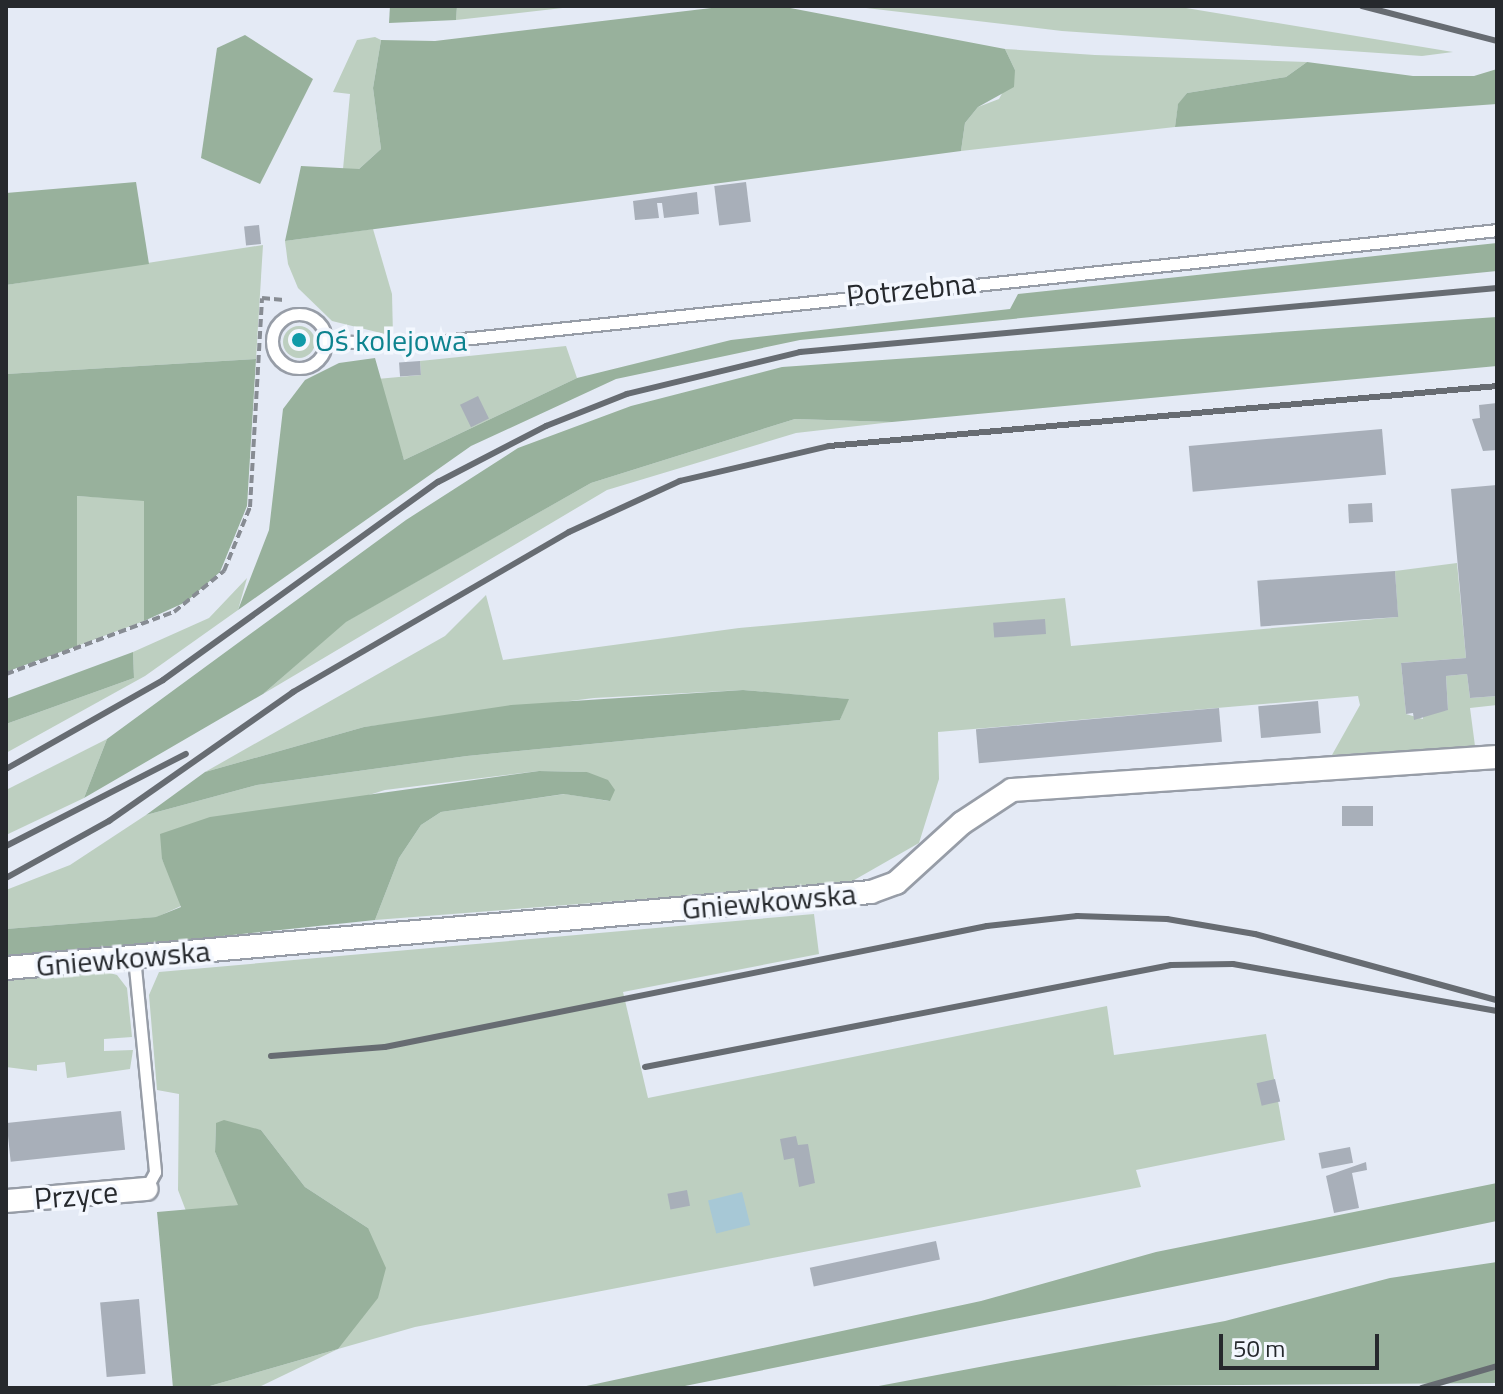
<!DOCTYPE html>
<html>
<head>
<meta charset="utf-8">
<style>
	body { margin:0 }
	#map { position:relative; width:1503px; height:1394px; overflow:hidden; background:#e4eaf5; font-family:"Titillium Web",sans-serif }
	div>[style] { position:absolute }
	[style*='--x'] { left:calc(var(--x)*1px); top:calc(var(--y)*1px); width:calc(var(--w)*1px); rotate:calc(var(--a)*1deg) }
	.green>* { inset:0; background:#bdcfc0 }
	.round { border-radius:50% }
	.forest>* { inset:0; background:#98b19c }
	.water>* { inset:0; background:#a7c8d6; transform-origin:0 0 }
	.building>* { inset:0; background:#a8afb9; transform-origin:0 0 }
	.path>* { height:4px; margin-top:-2px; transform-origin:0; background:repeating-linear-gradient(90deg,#878c93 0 8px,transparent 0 12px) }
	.roads { filter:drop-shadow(2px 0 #979da7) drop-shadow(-2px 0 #979da7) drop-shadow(0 2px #979da7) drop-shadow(0 -2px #979da7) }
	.service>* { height:11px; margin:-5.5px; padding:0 5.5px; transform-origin:5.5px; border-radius:5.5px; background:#fff }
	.service>.ring { margin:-5.5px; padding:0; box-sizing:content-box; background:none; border:11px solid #fff; border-radius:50% }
	.minor>* { height:22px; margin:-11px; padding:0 11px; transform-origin:11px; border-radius:11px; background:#fff }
	.rail>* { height:6px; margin:-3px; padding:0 3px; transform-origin:3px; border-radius:3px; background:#676c72 }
	.dots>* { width:22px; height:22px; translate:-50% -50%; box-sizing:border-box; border:4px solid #f3f7fe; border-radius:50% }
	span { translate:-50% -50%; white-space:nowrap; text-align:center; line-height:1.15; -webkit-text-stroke:7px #f3f7fe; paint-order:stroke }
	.street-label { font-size:30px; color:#26292d }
	.culture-label { font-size:30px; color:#0d838f }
	.left { translate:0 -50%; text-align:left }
	.frame { position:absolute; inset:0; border:8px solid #26292d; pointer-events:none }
	.scale { position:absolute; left:1219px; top:1334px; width:160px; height:36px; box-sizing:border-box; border:4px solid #26292d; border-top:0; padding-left:10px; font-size:24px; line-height:28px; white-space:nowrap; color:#26292d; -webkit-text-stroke:6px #f3f7fe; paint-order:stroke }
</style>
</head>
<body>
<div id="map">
	<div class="green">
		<i style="clip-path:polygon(457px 6px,580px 6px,456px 20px)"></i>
		<i style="clip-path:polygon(849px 6px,1174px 6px,1453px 52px,1422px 56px,1062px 31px)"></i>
		<i style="clip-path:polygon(375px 37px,381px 40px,373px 88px,381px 149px,359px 169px,343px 169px,350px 94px,333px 92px,357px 40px)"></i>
		<i style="clip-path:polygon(1005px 49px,1095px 55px,1307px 62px,1286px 77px,1187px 93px,1178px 105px,1175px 127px,961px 151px,965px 123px,978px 107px,999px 99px,1015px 70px)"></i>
		<i style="clip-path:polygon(373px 229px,392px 294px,393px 336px,332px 321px,298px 288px,288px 264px,285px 241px)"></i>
		<i style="clip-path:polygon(263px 245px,256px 359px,6px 374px,6px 285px)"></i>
		<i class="round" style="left:283px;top:326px;width:32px;height:32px"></i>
		<i style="clip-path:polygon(566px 346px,577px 378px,404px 460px,377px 379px,421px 375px,420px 361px)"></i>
		<i style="clip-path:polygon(795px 419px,892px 422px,796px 433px,607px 490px,263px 694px,345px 622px,591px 483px)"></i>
		<i style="clip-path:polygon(76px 496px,144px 500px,144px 621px,77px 646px)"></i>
		<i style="clip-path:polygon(1457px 563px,1466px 658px,1401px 663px,1406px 714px,1423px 719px,1423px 712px,1448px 710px,1446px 676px,1467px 674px,1470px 698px,1497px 696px,1497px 705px,1470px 708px,1475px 746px,1332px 755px,1360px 705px,1358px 696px,938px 732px,939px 779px,919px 843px,849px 883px,375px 920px,399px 858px,421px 825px,441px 812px,565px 794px,609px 801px,587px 772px,539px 771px,385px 790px,162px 859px,182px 899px,181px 906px,157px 917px,6px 929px,6px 890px,70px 865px,146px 815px,257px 785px,467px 756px,840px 720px,848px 699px,743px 690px,594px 698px,364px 727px,205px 772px,445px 636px,486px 595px,503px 660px,739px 628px,1065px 598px,1071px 646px,1398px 617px,1395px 571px)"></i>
		<i style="clip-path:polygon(247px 578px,238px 610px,145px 676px,6px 753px,6px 724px,134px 678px,133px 652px,209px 618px)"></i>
		<i style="clip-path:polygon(107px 739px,84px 798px,6px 835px,6px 790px)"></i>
		<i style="clip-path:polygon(814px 914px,819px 954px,623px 992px,648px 1098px,1107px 1006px,1114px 1055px,1266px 1034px,1285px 1140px,1136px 1170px,1141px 1187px,415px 1327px,338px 1349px,257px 1388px,203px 1388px,338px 1349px,368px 1228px,305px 1187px,261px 1130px,216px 1123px,215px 1152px,239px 1205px,186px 1211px,178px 1190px,179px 1094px,157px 1090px,149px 995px,159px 972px)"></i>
		<i style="clip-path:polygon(99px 970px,117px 975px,127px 988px,132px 1037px,104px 1039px,104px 1051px,133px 1050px,130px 1069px,67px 1078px,65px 1062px,37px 1065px,37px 1071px,6px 1067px,6px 978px)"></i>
	</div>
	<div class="forest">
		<i style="clip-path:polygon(390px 6px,457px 6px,456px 20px,389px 23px)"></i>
		<i style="clip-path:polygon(728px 6px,785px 7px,1005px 49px,1015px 70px,1014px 87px,978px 107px,965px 123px,961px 151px,285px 241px,301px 166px,359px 169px,381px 149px,373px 88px,381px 40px,435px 41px)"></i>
		<i style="clip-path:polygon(245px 35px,313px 79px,260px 184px,201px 158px,217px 48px)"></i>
		<i style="clip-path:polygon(1307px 62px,1413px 76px,1474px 76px,1497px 69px,1497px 104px,1175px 127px,1178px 104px,1187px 93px,1286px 77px)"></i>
		<i style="clip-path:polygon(136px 182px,149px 264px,6px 285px,6px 193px)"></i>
		<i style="clip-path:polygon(1497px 243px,1497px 271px,800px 340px,616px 379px,471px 446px,238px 610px,269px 530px,283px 409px,305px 380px,339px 363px,375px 358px,404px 460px,577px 378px,731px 340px,1010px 309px,1018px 294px)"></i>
		<i style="clip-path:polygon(1497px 317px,1497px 366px,892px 422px,795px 419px,591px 483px,346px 622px,263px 694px,84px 798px,107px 739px,406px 520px,518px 448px,631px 406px,782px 367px)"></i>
		<i style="clip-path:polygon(256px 359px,247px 506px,220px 572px,186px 602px,144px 621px,144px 501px,77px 496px,77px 646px,6px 672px,6px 374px)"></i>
		<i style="clip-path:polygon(133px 652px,134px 678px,6px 724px,6px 699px)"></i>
		<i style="clip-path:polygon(743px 690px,849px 699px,840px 720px,467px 756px,257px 785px,146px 815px,205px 772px,364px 727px,511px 705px)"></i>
		<i style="clip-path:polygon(539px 771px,587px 772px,608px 780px,615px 790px,610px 801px,564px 794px,441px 812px,421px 825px,399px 858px,375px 920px,6px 959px,6px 929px,156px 917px,181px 907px,162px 859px,160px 834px,210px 817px)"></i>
		<i style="clip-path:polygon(224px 1120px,261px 1130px,305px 1187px,368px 1228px,386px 1268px,378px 1298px,338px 1349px,203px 1388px,173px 1388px,157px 1212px,238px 1205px,215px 1152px,216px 1123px)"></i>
		<i style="clip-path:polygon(1497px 1183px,1497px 1221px,675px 1388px,577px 1388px,981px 1301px,1156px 1252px)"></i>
		<i style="clip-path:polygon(1497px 1262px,1497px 1383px,868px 1388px,1225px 1321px,1390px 1278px)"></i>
	</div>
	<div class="water">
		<i style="left:742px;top:1192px;width:34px;height:35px;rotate:76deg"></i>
	</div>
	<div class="building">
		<i style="left:746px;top:182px;width:40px;height:32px;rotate:83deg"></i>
		<i style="clip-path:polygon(697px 192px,699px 214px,664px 218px,662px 203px,657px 203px,659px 218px,635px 220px,633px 201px)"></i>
		<i style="left:259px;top:225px;width:19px;height:15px;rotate:84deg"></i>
		<i style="left:420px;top:361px;width:14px;height:21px;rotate:86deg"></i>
		<i style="left:478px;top:396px;width:25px;height:20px;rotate:64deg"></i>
		<i style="clip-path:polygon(1497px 403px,1497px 450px,1483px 451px,1472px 419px,1480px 418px,1479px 405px)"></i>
		<i style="left:1382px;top:429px;width:46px;height:194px;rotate:85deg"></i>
		<i style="clip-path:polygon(1497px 485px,1497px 696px,1470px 698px,1467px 674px,1446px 676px,1448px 710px,1414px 720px,1413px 713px,1406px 714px,1401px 663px,1466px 658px,1451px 489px)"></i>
		<i style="left:1372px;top:503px;width:19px;height:24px;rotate:87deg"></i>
		<i style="left:1395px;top:571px;width:46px;height:138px;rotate:86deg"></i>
		<i style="left:1045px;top:619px;width:15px;height:52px;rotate:86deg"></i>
		<i style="left:1318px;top:701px;width:32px;height:60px;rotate:85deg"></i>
		<i style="left:1219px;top:708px;width:34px;height:244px;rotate:85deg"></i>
		<i style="left:1342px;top:806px;width:31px;height:20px"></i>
		<i style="left:1275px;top:1079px;width:23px;height:19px;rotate:77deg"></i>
		<i style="left:121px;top:1111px;width:39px;height:115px;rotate:84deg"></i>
		<i style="clip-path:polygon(796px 1136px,798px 1145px,808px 1144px,815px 1183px,799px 1187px,794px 1158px,784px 1160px,780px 1139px)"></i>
		<i style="left:1350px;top:1147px;width:16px;height:32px;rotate:79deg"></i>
		<i style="clip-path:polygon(1366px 1162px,1367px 1170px,1352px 1173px,1359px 1208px,1334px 1213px,1326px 1176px)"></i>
		<i style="left:687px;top:1190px;width:16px;height:20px;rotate:79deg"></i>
		<i style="left:936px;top:1241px;width:19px;height:129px;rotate:78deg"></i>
		<i style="left:139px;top:1299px;width:75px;height:39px;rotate:85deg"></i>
	</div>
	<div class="path">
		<i style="--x:6;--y:674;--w:179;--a:-20.3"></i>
		<i style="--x:174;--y:612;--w:65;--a:-39.4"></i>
		<i style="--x:224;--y:571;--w:69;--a:-67.9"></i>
		<i style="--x:250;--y:507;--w:209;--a:-86.7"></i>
		<i style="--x:262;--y:298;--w:22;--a:5"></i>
	</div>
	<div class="roads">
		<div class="service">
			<i class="ring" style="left:272px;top:314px;width:43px;height:43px"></i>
			<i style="--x:326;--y:341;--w:89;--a:1.9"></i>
			<i style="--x:415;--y:344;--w:1088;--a:-6.01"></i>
			<i style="--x:134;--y:957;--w:216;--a:84.4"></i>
			<i style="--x:155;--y:1172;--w:19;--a:118"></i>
		</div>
		<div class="minor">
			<i style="--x:6;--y:968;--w:868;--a:-5.02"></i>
			<i style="--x:871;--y:892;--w:27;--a:-20"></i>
			<i style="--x:896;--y:883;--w:89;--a:-42.3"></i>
			<i style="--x:962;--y:823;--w:60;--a:-33.4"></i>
			<i style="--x:1012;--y:790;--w:486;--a:-3.9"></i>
			<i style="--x:6;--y:1201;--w:141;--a:-4.9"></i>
		</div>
	</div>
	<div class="rail">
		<i style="--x:1362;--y:6;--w:139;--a:14.5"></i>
		<i style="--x:6;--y:769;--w:180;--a:-29.5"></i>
		<i style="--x:163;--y:680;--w:339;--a:-35.8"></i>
		<i style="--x:438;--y:482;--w:122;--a:-27.4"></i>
		<i style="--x:546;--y:426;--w:87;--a:-21.6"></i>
		<i style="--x:627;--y:394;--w:178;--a:-13.6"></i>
		<i style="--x:800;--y:352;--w:700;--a:-5.25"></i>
		<i style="--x:6;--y:846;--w:202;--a:-27.1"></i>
		<i style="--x:6;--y:878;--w:118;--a:-29"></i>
		<i style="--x:109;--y:821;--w:225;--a:-35"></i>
		<i style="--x:293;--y:692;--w:319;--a:-30.1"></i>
		<i style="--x:569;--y:532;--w:122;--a:-24.7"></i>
		<i style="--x:680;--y:481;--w:153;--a:-13.2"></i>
		<i style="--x:829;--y:446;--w:671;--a:-5.13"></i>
		<i style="--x:271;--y:1056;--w:114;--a:-4.5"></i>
		<i style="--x:385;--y:1047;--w:614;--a:-11.36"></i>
		<i style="--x:987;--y:926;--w:91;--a:-6.3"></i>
		<i style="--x:1077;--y:916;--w:90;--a:1.9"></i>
		<i style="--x:1167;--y:919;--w:89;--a:9.7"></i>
		<i style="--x:1255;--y:934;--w:251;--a:15.3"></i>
		<i style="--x:645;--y:1067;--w:536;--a:-10.97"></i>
		<i style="--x:1171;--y:965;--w:62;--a:-0.9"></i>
		<i style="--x:1233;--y:964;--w:268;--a:10.1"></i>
		<i style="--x:1422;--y:1388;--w:78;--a:-16.3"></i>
	</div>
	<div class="dots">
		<i style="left:299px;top:340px;background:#0f9aa8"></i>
	</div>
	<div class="street-label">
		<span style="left:911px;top:289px;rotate:-6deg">Potrzebna</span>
		<span style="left:769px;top:901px;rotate:-5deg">Gniewkowska</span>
		<span style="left:123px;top:958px;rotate:-5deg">Gniewkowska</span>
		<span style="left:76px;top:1195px;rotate:-5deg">Przyce</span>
	</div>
	<div class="culture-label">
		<span class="left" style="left:315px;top:340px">Oś kolejowa</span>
	</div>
	<div class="frame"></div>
	<div class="scale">50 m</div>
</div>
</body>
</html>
